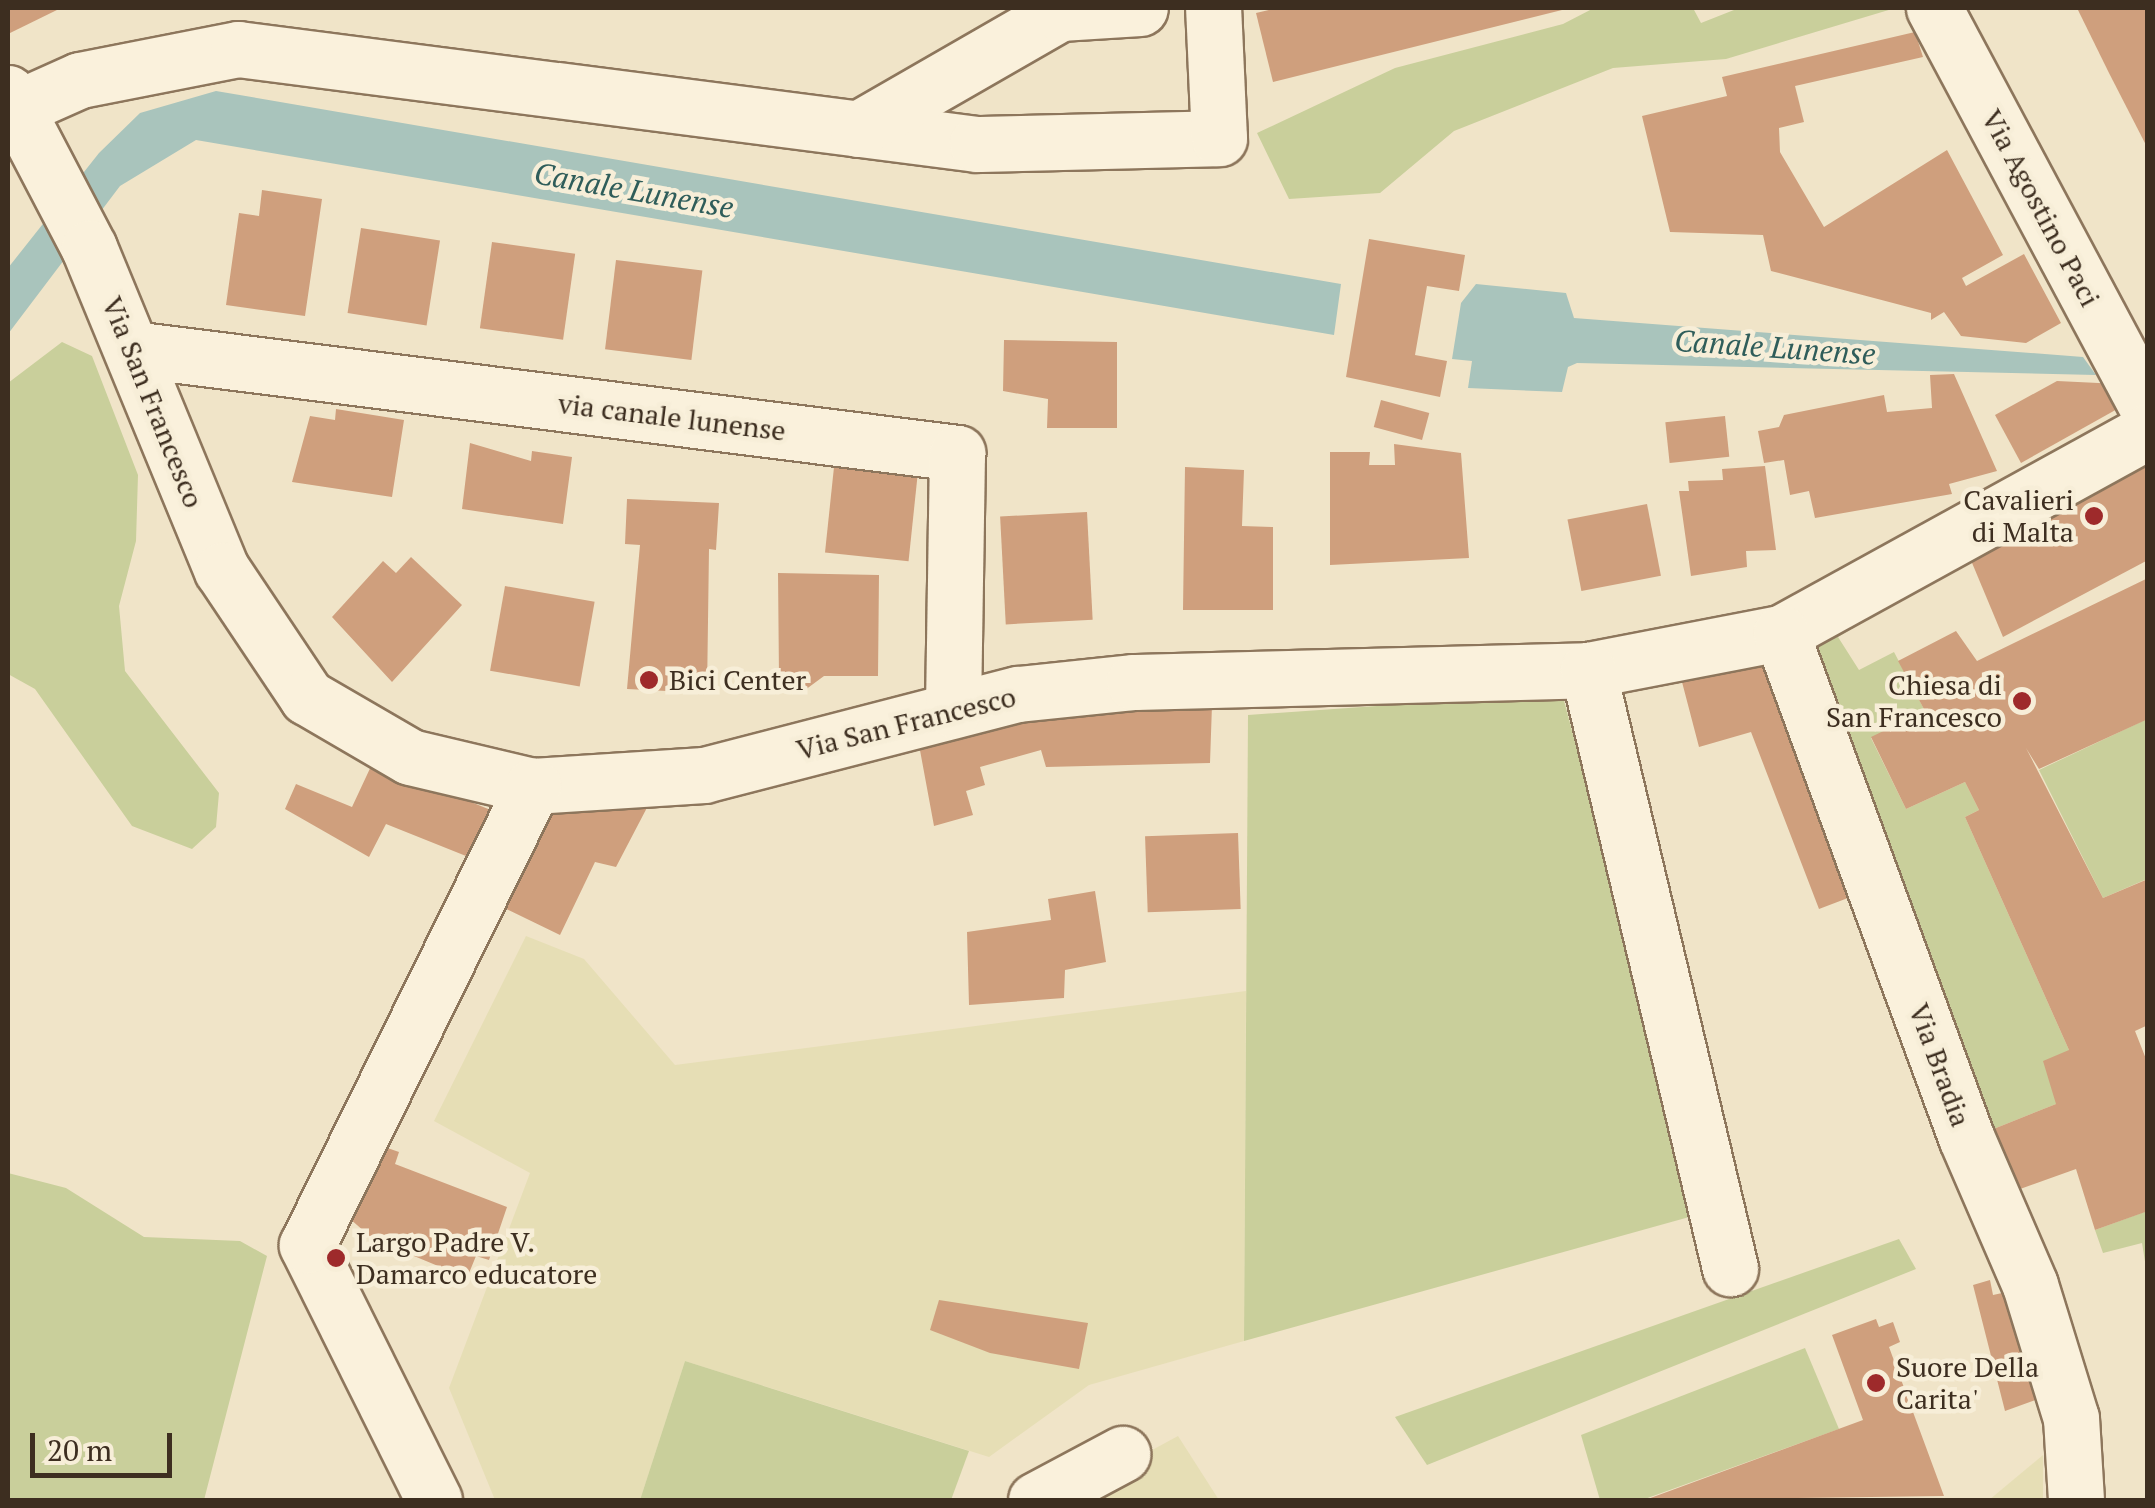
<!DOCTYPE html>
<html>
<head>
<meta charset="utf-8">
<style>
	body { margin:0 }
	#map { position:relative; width:2155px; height:1508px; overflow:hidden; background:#f0e4c8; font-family:"PT Serif",serif }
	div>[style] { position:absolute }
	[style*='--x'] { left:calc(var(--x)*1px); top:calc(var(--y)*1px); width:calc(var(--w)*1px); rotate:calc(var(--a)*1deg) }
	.farmland>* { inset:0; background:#e6deb5 }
	.green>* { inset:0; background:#c9cf9b }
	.water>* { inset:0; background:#a9c4bc }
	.building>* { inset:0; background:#cf9f7d; transform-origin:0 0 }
	.roads { filter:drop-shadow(2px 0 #8d765c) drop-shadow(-2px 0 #8d765c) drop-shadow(0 2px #8d765c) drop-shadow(0 -2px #8d765c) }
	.minor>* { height:55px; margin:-27.5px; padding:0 27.5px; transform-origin:27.5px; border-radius:27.5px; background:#faf1dc }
	.dots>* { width:28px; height:28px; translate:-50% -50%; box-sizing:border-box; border:5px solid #f7eed8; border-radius:50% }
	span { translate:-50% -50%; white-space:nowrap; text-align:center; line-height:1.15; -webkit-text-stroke:9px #f7eed8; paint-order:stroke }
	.street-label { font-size:28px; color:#3d2e20 }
	.poi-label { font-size:28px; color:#3d2e20 }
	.right { translate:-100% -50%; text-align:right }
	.left { translate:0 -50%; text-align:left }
	.water-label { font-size:30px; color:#2f5d5a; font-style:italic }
	.frame { position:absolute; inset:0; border:10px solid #3d2e20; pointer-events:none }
	.scale { position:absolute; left:30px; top:1433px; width:142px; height:45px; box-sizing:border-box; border:5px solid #3d2e20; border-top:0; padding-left:12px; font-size:30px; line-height:35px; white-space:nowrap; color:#3d2e20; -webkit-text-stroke:8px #f7eed8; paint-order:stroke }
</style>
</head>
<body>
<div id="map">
	<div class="farmland">
		<i style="clip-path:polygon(526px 936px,584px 959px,675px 1065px,1246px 991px,1244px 1341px,1089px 1385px,989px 1457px,685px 1361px,640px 1500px,495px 1500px,449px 1388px,530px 1173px,434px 1121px)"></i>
		<i style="clip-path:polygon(1178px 1436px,1219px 1500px,1060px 1500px)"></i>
		<i style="clip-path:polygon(2043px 1455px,2043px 1500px,1989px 1500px)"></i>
	</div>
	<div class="green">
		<i style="clip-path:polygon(1594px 8px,1693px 8px,1701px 23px,1739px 8px,1892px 9px,1726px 59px,1613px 68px,1454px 131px,1380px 193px,1289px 199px,1257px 133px,1395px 68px,1563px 24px)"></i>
		<i style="clip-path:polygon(62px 342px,92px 356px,138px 475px,136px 541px,119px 606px,125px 671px,219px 793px,216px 827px,192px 849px,132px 826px,35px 689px,8px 674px,8px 383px)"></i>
		<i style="clip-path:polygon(1888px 588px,1891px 605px,1838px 637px,1859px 670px,1894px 652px,1925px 711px,1871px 738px,1906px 809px,1965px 782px,1979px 810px,1965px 817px,2069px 1050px,2056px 1104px,1986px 1132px,1804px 633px)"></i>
		<i style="clip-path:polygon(1562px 693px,1700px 1214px,1244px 1341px,1248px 715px)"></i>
		<i style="clip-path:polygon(2147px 719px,2147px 879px,2103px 898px,2039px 770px)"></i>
		<i style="clip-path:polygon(8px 1173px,66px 1188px,144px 1237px,240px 1241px,267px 1256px,204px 1500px,8px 1500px)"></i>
		<i style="clip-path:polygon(2147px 1211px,2147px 1274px,2142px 1243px,2103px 1253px,2095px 1230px)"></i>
		<i style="clip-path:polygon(1899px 1239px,1916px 1269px,1427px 1465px,1395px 1417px)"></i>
		<i style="clip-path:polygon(1805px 1348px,1839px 1429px,1642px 1500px,1600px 1500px,1581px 1435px)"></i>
		<i style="clip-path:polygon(685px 1361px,969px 1451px,951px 1500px,640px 1500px)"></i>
	</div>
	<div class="water">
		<i style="clip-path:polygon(216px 91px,1341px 284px,1334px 335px,196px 140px,120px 186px,8px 334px,8px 268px,99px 153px,140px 113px)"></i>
		<i style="clip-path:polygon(1476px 284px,1566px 293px,1574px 318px,2083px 357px,2096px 375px,1577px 363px,1568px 367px,1562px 392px,1468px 388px,1472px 361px,1452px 359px,1461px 303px)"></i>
	</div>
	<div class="building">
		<i style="clip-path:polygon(8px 8px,61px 8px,8px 34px)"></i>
		<i style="clip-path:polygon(1277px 8px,1566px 8px,1566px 9px,1273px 82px,1256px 13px)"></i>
		<i style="clip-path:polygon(2077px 8px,2148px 8px,2148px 149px,2109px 73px)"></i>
		<i style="clip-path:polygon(1915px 32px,1923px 57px,1795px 86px,1804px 122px,1779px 128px,1780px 152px,1824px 227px,1947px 150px,2003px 255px,1962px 278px,1966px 286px,2024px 254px,2061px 323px,2026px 343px,1961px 336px,1944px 312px,1931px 320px,1931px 313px,1771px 271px,1763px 235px,1670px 232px,1642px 116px,1727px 96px,1722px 77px)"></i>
		<i style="clip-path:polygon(262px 190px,322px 199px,305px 316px,226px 305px,239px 213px,259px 216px)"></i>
		<i style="left:361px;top:228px;width:80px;height:86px;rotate:9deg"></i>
		<i style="clip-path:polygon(1369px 239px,1465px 255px,1459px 291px,1427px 286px,1415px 355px,1447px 361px,1440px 397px,1346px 377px)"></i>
		<i style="left:492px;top:242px;width:84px;height:87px;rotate:8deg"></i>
		<i style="left:616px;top:260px;width:87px;height:90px;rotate:7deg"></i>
		<i style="clip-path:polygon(1004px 340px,1117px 342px,1117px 428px,1047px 428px,1048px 399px,1003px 391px)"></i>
		<i style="clip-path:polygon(1954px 374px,1997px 471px,1949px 484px,1952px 494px,1815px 518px,1809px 491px,1790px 495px,1784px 460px,1764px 463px,1758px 431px,1779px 427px,1784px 415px,1884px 395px,1887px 412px,1932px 408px,1930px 375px)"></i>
		<i style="clip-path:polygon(2057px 381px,2119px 384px,2119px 408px,2021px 463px,1995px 415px)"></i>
		<i style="left:1381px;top:400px;width:50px;height:28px;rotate:15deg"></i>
		<i style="clip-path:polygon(336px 409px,404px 420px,392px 497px,292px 482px,310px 416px,335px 420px)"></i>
		<i style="left:1725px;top:416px;width:41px;height:60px;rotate:84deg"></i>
		<i style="clip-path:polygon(470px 443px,531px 461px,532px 451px,572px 457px,563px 524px,462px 509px)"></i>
		<i style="clip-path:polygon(1394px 444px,1461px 453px,1469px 558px,1330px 565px,1330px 452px,1370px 452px,1369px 465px,1395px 465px)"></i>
		<i style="clip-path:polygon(2140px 458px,2148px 474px,2148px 560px,2003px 637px,1970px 558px)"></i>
		<i style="clip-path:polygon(1765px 466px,1776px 550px,1746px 551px,1747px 567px,1691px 576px,1679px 491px,1689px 491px,1688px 481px,1723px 480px,1722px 469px)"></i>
		<i style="left:834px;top:467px;width:84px;height:86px;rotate:6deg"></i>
		<i style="clip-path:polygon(1185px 467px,1244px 470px,1242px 526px,1273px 527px,1273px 610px,1183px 610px)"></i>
		<i style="clip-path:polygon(627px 499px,719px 503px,716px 550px,709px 549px,707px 693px,627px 689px,640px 545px,625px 544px)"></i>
		<i style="left:1647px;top:504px;width:73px;height:81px;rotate:79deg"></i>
		<i style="left:1087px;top:512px;width:108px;height:87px;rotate:87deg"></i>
		<i style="clip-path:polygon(411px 557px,462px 605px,392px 682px,332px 617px,383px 561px,396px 573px)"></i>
		<i style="clip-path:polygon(778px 573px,879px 575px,878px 676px,824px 676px,805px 690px,779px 678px)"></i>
		<i style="clip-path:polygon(2148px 578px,2148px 719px,2039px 769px,2026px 748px,2103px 898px,2148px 879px,2148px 1025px,2135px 1031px,2148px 1064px,2148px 1211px,2095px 1230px,2076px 1169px,2009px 1193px,1986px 1132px,2056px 1104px,2043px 1061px,2069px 1050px,1965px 817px,1979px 810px,1965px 782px,1906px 809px,1871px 737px,1925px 711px,1898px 661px,1956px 631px,1977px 661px)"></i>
		<i style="left:505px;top:586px;width:91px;height:86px;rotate:10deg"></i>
		<i style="clip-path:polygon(1772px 659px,1861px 893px,1819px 909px,1751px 732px,1699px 747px,1682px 682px)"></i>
		<i style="clip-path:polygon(1212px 705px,1210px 763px,1046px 767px,1041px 750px,980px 767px,985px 785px,966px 791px,973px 815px,934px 826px,917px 734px,1031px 708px)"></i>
		<i style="clip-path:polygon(373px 762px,498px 813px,481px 862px,386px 824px,369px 857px,285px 809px,296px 784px,352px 807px)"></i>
		<i style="clip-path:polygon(558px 799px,651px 800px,616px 867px,595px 862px,560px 935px,500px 906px)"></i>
		<i style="left:1238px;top:833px;width:76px;height:93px;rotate:88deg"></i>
		<i style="clip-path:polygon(1095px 891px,1106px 962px,1065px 970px,1064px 998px,969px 1005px,967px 932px,1051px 920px,1048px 899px)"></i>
		<i style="clip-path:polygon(376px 1144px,399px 1152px,395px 1164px,507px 1207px,489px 1260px,476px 1256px,467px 1278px,373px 1239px,349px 1218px)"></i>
		<i style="clip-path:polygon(1990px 1280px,1993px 1295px,2016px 1290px,2041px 1398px,2005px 1411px,1973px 1285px)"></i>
		<i style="clip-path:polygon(939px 1300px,1088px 1323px,1079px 1369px,990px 1353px,930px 1330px)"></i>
		<i style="clip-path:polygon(1876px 1319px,1879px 1327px,1893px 1322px,1900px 1342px,1889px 1347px,1944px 1496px,1645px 1500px,1863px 1420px,1832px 1335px)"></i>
	</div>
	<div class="roads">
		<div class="minor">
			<i style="--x:1934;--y:8;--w:454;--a:61.9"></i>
			<i style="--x:8;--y:93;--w:175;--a:62.4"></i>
			<i style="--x:89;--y:248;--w:348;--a:67.6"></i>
			<i style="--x:222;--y:570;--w:153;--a:56.2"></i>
			<i style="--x:307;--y:697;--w:119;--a:30.2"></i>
			<i style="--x:410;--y:757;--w:126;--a:13.3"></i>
			<i style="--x:533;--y:786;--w:171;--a:-3.7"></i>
			<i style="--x:704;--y:775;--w:324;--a:-14.5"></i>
			<i style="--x:1018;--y:694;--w:117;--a:-5.9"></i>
			<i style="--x:1134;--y:682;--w:454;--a:-1.5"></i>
			<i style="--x:1588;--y:670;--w:197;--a:-10.9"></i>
			<i style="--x:1781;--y:633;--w:419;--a:-28.8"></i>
			<i style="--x:17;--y:108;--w:69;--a:-24"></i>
			<i style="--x:80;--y:80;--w:161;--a:-11.1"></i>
			<i style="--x:238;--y:49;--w:745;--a:7.33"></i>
			<i style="--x:977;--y:144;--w:242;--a:-1.4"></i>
			<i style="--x:1219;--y:138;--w:130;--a:-92.6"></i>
			<i style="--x:858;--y:129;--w:233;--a:-29.9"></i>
			<i style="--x:1060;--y:13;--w:80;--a:-3.6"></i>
			<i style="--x:132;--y:349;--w:832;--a:7.18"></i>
			<i style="--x:957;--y:453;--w:257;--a:90.9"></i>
			<i style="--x:1781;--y:633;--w:537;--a:69.84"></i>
			<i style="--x:1966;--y:1137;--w:161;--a:66.6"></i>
			<i style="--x:2030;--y:1285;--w:139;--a:72.9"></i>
			<i style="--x:2071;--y:1418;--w:82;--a:86.5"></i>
			<i style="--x:1588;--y:670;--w:615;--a:76.64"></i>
			<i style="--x:434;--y:1500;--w:285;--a:-116.5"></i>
			<i style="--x:307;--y:1245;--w:512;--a:-63.79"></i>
			<i style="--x:1036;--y:1500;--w:98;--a:-28.1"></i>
		</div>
	</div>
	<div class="dots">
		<i style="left:2094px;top:516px;background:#9e2a2b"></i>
		<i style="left:649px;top:680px;background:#9e2a2b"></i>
		<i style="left:2022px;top:701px;background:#9e2a2b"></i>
		<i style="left:336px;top:1258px;background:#9e2a2b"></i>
		<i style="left:1876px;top:1383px;background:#9e2a2b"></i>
	</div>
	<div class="street-label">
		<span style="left:2041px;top:208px;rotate:62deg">Via Agostino Paci</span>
		<span style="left:153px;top:402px;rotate:68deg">Via San Francesco</span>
		<span style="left:672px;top:417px;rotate:7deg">via canale lunense</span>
		<span style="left:906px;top:723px;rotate:-14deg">Via San Francesco</span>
		<span style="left:1940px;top:1065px;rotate:70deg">Via Bradia</span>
	</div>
	<div class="poi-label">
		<span class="right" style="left:2074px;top:516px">Cavalieri<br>di Malta</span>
		<span class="left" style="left:669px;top:680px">Bici Center</span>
		<span class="right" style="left:2002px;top:701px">Chiesa di<br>San Francesco</span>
		<span class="left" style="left:356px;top:1258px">Largo Padre V.<br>Damarco educatore</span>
		<span class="left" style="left:1896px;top:1383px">Suore Della<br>Carita'</span>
	</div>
	<div class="water-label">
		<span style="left:634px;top:190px;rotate:10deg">Canale Lunense</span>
		<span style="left:1775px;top:347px;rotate:4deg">Canale Lunense</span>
	</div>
	<div class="frame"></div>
	<div class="scale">20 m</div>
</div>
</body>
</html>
